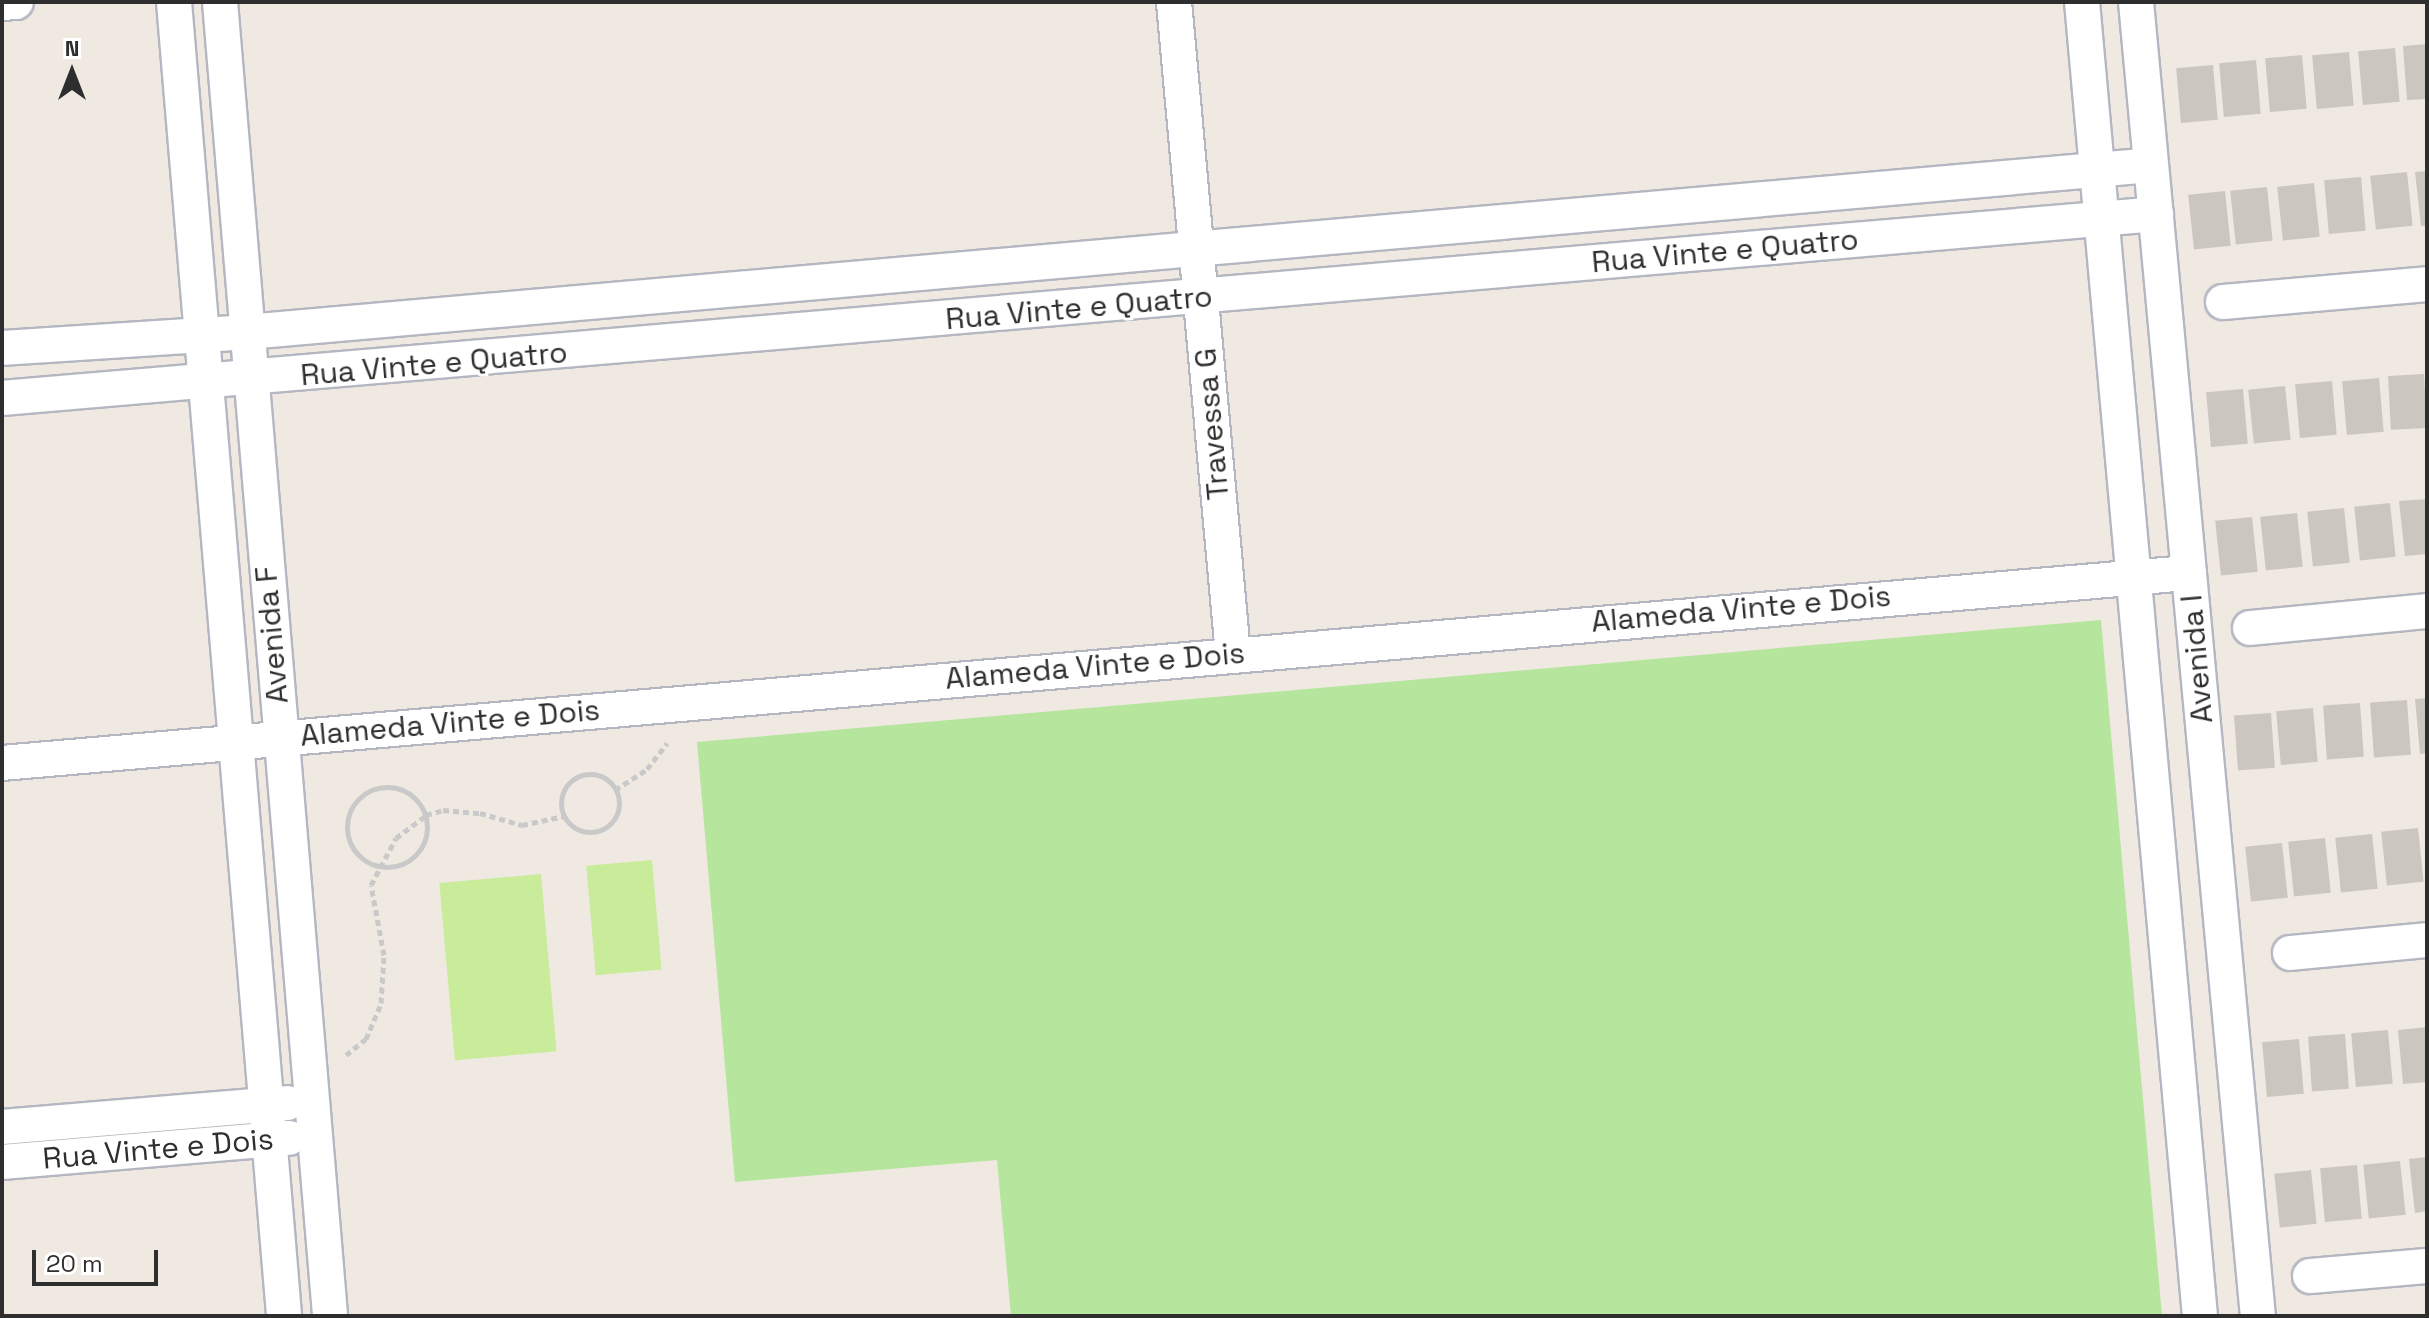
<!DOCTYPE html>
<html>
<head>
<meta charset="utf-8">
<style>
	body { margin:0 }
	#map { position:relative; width:2429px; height:1318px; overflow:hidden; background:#efe9e1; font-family:"Space Grotesk",sans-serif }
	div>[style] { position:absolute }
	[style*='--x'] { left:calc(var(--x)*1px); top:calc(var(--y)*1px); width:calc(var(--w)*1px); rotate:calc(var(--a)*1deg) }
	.green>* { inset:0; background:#b6e59e }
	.pitch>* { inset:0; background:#c9ec9a; transform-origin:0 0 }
	.building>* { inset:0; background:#cbc7bf; transform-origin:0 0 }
	.path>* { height:5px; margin-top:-2.5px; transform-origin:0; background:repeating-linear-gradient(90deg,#c9c9c9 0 6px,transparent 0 10px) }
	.path>.ring { margin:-2.5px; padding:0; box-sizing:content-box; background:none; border:5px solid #c9c9c9; border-radius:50% }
	.roads { filter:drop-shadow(2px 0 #b4b7c1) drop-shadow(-2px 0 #b4b7c1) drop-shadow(0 2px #b4b7c1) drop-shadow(0 -2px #b4b7c1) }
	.minor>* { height:34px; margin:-17px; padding:0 17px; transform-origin:17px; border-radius:17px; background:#fff }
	span { translate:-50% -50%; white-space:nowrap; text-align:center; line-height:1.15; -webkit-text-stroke:6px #fff; paint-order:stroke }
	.street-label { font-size:30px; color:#2e2e2e }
	.frame { position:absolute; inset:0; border:4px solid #2e2e2e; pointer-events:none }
	.north { position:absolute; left:32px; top:32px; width:80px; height:80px; -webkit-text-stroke:6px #fff; paint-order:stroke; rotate:0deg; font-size:22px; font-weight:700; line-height:32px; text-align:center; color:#2e2e2e }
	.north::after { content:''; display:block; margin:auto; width:28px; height:36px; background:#2e2e2e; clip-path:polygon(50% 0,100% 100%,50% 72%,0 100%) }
	.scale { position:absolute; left:32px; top:1250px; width:126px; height:36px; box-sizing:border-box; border:4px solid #2e2e2e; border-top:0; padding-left:10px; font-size:24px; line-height:28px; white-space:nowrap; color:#2e2e2e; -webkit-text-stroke:6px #fff; paint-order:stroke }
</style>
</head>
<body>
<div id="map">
	<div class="green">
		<i style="clip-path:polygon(2101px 620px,2162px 1316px,1011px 1316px,997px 1160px,735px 1182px,697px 742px)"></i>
	</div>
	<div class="pitch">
		<i style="left:652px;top:860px;width:110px;height:66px;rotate:85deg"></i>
		<i style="left:541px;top:874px;width:178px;height:102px;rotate:85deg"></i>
	</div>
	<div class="building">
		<i style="clip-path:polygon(2427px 44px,2427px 99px,2407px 100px,2403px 46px)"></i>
		<i style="left:2395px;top:48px;width:54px;height:37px;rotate:85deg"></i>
		<i style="left:2349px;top:52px;width:54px;height:37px;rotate:85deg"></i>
		<i style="left:2302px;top:55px;width:54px;height:37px;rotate:85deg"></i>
		<i style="left:2256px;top:60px;width:54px;height:37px;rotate:85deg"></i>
		<i style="left:2213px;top:65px;width:55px;height:37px;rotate:85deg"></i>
		<i style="clip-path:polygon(2427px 171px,2427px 226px,2421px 226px,2415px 172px)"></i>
		<i style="left:2407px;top:172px;width:54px;height:37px;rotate:84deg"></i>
		<i style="left:2361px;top:177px;width:54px;height:37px;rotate:85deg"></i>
		<i style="left:2314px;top:183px;width:54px;height:37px;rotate:84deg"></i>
		<i style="left:2267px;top:187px;width:54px;height:37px;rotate:84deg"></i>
		<i style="left:2225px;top:191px;width:55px;height:37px;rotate:84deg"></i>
		<i style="left:2424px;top:374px;width:54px;height:36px;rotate:87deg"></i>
		<i style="left:2379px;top:378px;width:54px;height:37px;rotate:85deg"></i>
		<i style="left:2332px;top:381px;width:54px;height:37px;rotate:85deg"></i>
		<i style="left:2285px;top:386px;width:54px;height:37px;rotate:84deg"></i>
		<i style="left:2243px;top:389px;width:55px;height:37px;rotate:85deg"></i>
		<i style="clip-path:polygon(2427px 499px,2427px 554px,2405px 556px,2399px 501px)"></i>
		<i style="left:2390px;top:503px;width:54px;height:36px;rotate:84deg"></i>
		<i style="left:2344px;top:508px;width:55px;height:37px;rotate:84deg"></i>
		<i style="left:2297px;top:513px;width:54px;height:37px;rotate:84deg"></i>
		<i style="left:2252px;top:517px;width:55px;height:37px;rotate:84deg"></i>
		<i style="clip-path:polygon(2427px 698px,2427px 753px,2420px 754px,2415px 699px)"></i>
		<i style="left:2407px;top:700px;width:55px;height:37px;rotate:86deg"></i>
		<i style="left:2360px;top:703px;width:54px;height:37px;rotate:86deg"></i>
		<i style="left:2313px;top:708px;width:54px;height:37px;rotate:85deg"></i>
		<i style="left:2271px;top:713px;width:55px;height:37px;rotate:86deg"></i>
		<i style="left:2418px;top:828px;width:54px;height:37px;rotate:84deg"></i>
		<i style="left:2372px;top:834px;width:55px;height:37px;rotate:84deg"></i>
		<i style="left:2325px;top:838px;width:55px;height:37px;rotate:84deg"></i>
		<i style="left:2282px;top:843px;width:55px;height:37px;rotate:84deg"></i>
		<i style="clip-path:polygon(2427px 1027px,2427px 1082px,2403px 1084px,2398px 1030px)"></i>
		<i style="left:2388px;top:1030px;width:54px;height:37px;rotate:85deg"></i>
		<i style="left:2345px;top:1034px;width:55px;height:37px;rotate:86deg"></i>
		<i style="left:2299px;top:1039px;width:55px;height:37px;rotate:85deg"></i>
		<i style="clip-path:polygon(2427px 1157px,2427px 1211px,2415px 1213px,2409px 1159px)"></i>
		<i style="left:2400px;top:1161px;width:54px;height:37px;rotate:84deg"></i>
		<i style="left:2357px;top:1165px;width:54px;height:37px;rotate:85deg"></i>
		<i style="left:2311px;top:1170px;width:54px;height:37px;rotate:84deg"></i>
	</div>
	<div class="path">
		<i class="ring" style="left:561px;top:774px;width:53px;height:53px"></i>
		<i class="ring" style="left:347px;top:787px;width:75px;height:75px"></i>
		<i style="--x:615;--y:790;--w:38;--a:-33"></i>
		<i style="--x:647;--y:769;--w:33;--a:-52"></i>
		<i style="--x:346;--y:1055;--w:26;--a:-39"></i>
		<i style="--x:366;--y:1039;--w:39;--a:-67"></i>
		<i style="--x:381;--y:1003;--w:48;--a:-86.4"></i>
		<i style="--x:384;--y:955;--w:71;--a:-100.5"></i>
		<i style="--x:371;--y:885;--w:53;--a:-62"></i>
		<i style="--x:396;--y:838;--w:38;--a:-37"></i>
		<i style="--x:426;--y:815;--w:18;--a:-16"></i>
		<i style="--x:443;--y:810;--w:37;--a:5"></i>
		<i style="--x:480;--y:813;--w:44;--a:15.9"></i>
		<i style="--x:522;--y:825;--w:43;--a:-12.1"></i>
	</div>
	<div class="roads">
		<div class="minor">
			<i style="--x:174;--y:2;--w:1319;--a:85.21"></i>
			<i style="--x:220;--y:2;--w:1319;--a:85.21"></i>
			<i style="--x:1174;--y:2;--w:655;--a:84.83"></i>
			<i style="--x:2082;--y:2;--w:1319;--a:84.87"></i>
			<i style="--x:2136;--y:2;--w:1320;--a:84.7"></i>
			<i style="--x:2;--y:3;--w:14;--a:-4"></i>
			<i style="--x:2223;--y:302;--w:205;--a:-5"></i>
			<i style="--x:2;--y:348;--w:246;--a:-3.7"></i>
			<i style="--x:247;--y:332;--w:1911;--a:-5.01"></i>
			<i style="--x:2;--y:398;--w:2162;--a:-4.88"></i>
			<i style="--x:2250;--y:628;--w:178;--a:-5.5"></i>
			<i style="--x:2;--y:763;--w:2195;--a:-4.97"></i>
			<i style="--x:2290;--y:953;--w:138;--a:-5.4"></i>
			<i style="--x:2;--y:1127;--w:286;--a:-4.8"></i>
			<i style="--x:2;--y:1162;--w:288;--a:-4.8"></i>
			<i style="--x:2310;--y:1276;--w:117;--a:-4.9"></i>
		</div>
	</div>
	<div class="street-label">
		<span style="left:1725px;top:251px;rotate:-5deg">Rua Vinte e Quatro</span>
		<span style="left:1079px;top:308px;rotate:-5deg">Rua Vinte e Quatro</span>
		<span style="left:434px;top:364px;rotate:-5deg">Rua Vinte e Quatro</span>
		<span style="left:1212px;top:424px;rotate:-95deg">Travessa G</span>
		<span style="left:1741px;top:609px;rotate:-5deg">Alameda Vinte e Dois</span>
		<span style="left:272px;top:635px;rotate:-95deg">Avenida F</span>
		<span style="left:2197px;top:659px;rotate:-95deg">Avenida I</span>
		<span style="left:1095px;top:666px;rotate:-5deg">Alameda Vinte e Dois</span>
		<span style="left:450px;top:723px;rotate:-5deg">Alameda Vinte e Dois</span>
		<span style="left:158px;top:1149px;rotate:-5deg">Rua Vinte e Dois</span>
	</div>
	<div class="frame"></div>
	<div class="north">N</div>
	<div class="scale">20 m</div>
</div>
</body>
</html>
